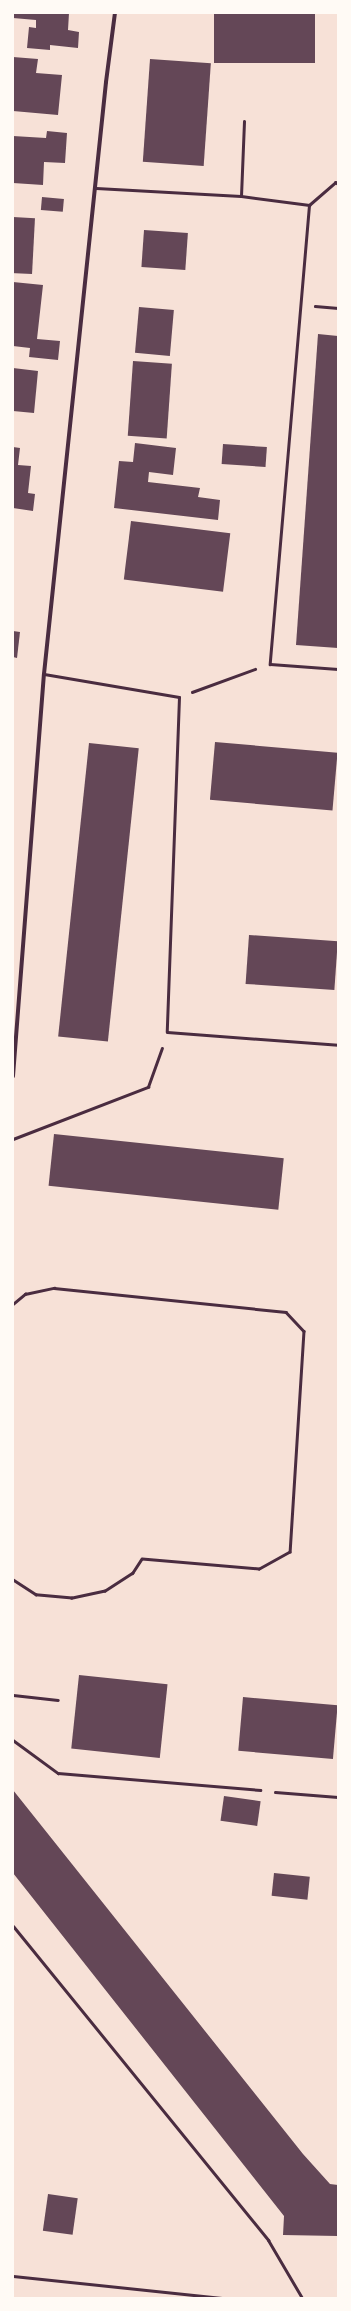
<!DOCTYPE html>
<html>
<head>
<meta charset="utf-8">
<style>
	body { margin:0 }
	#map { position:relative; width:351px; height:2311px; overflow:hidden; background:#f7e1d7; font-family:"Open Sans",sans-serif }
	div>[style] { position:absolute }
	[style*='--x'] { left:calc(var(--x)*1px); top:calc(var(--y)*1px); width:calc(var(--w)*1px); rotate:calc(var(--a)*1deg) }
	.building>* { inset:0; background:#644757; transform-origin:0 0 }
	.path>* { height:2.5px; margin:-1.25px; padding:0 1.25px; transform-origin:1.25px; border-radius:1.25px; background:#4a2c40 }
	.service>* { height:3px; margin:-1.5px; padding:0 1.5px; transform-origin:1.5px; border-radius:1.5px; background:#4a2c40 }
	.minor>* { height:4px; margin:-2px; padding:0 2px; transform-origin:2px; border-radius:2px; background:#4a2c40 }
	span { translate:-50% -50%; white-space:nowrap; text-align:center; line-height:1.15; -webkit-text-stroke:3px #fffaf5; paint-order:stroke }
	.frame { position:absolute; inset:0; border:14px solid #fffaf5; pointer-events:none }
</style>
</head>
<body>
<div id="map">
	<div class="building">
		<i style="clip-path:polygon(13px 13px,69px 13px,68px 30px,79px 32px,78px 48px,50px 45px,50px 50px,27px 48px,29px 27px,36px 28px,36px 20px,13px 18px)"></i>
		<i style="left:214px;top:13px;width:101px;height:50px"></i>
		<i style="clip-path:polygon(13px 57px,38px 59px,36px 73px,62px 75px,58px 115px,13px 111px)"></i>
		<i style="left:150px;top:59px;width:61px;height:103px;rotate:4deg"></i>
		<i style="clip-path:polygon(47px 131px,67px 133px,65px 163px,44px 162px,43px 185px,13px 183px,13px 136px,46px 138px)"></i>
		<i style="left:42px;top:197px;width:22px;height:13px;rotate:5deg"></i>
		<i style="left:13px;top:217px;width:22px;height:56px;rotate:3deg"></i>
		<i style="left:144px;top:230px;width:44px;height:37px;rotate:4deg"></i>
		<i style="clip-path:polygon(13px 282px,43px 285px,37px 339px,60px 341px,58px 360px,29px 357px,30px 348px,13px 346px)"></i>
		<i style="left:139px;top:307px;width:35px;height:46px;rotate:5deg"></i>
		<i style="clip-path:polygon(318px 334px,338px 336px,338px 648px,296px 645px)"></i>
		<i style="left:133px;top:361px;width:39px;height:75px;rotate:4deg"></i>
		<i style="clip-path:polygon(13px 368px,38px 371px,34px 413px,13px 411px)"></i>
		<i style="clip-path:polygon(135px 443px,176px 448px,173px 475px,149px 472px,148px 482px,200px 488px,198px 497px,220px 500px,218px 520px,114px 508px,119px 461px,133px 462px)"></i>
		<i style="left:223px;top:444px;width:44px;height:20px;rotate:4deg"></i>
		<i style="clip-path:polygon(13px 447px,20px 448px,18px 465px,31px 466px,28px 493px,35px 494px,33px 511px,13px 508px)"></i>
		<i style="left:131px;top:521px;width:100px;height:59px;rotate:7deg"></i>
		<i style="clip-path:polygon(13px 631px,20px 632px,17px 658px,13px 657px)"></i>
		<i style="left:215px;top:742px;width:123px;height:58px;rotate:5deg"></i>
		<i style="left:89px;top:743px;width:50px;height:295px;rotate:6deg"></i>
		<i style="left:249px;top:935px;width:89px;height:49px;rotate:4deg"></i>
		<i style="left:54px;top:1134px;width:231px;height:52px;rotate:6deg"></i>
		<i style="left:79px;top:1675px;width:89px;height:74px;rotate:6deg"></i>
		<i style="left:243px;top:1697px;width:95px;height:54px;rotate:5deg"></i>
		<i style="clip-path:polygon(13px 1790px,303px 2154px,330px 2184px,338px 2185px,338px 2236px,283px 2235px,284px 2216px,13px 1873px)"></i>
		<i style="left:224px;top:1796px;width:37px;height:25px;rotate:8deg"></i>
		<i style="left:274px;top:1873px;width:36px;height:23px;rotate:6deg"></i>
		<i style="left:48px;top:2194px;width:30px;height:37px;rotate:8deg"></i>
	</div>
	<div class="path">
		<i style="--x:315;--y:306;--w:23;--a:5"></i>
		<i style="--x:192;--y:692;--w:67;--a:-20.1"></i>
		<i style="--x:13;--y:1139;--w:145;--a:-21.1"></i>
		<i style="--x:148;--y:1087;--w:41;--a:-70.3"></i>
		<i style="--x:13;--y:1304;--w:16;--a:-40"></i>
		<i style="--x:25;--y:1294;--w:30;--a:-12"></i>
		<i style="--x:54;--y:1288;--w:233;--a:5.9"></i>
		<i style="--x:286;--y:1312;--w:26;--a:47"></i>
		<i style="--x:304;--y:1331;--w:221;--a:93.6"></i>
		<i style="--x:290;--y:1552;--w:35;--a:151"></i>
		<i style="--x:259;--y:1569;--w:117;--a:-175.1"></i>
		<i style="--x:142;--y:1559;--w:17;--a:123"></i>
		<i style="--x:133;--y:1573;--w:33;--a:147"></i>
		<i style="--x:105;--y:1591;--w:34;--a:168"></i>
		<i style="--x:72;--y:1598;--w:36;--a:-175"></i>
		<i style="--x:36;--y:1595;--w:27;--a:-147"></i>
		<i style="--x:13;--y:1740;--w:56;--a:36.3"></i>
		<i style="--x:58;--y:1773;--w:203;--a:4.8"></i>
	</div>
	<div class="service">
		<i style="--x:96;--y:188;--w:145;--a:3.2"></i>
		<i style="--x:241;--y:196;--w:69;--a:7.5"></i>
		<i style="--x:309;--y:205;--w:461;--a:94.9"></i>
		<i style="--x:270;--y:664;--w:68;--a:4.2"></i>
		<i style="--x:241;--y:196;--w:75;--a:-87.7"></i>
		<i style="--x:309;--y:205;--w:35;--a:-41"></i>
		<i style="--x:335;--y:182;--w:4;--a:34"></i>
		<i style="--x:44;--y:674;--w:137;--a:9.7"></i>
		<i style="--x:179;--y:697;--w:335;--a:92.1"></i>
		<i style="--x:167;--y:1032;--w:171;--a:4.3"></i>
		<i style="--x:13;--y:1695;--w:45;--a:6.3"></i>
		<i style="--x:275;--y:1792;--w:63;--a:4.5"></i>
		<i style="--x:13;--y:1926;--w:405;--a:50.9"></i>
		<i style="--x:268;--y:2240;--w:67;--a:59.6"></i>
		<i style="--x:13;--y:2276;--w:210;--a:6"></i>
	</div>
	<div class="minor">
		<i style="--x:13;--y:1076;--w:403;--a:-85.6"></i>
		<i style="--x:44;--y:674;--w:595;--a:-84.02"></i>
		<i style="--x:106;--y:82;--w:70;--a:-82.6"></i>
	</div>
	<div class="frame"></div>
</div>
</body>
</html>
